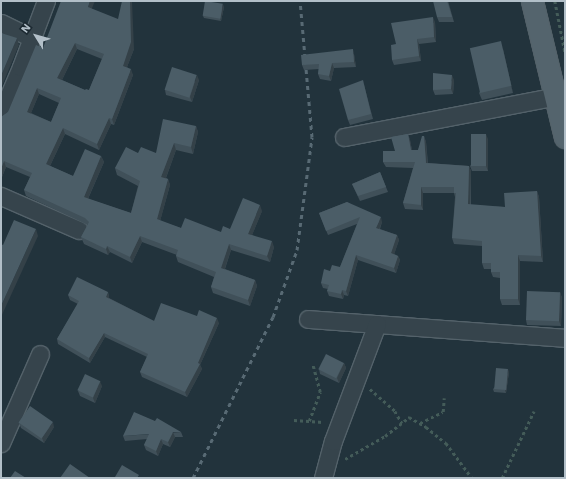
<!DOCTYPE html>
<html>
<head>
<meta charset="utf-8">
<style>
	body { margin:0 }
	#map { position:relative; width:566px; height:479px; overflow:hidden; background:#22333c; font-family:"Work Sans",sans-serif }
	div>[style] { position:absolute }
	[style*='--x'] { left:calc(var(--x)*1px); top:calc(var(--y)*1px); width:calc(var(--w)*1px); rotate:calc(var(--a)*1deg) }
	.path>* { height:2.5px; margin-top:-1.25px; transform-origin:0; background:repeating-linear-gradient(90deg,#445c59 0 3px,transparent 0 6px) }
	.roads { filter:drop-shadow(1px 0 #54626a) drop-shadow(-1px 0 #54626a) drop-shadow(0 1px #54626a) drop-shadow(0 -1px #54626a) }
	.minor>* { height:17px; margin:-8.5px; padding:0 8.5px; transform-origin:8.5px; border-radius:8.5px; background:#36444c }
	.major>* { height:21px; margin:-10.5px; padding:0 10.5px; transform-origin:10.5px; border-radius:10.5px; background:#54646d }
	.rail>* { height:3px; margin-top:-1.5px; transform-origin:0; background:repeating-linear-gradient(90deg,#586a74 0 4px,transparent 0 8px) }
	.wall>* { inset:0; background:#405059 }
	.shaded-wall>* { inset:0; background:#344148 }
	.building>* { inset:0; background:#4b5d67; transform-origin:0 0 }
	span { translate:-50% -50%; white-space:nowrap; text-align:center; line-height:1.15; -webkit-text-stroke:3.5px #1c2931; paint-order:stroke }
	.frame { position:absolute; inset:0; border:2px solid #b2bfc8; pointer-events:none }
	.north { position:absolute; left:16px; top:16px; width:40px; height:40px; -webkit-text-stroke:3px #1c2931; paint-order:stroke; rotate:307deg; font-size:11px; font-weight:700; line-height:16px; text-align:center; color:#b2bfc8 }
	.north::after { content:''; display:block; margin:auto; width:14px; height:18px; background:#b2bfc8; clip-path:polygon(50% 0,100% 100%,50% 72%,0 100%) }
</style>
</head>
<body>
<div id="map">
	<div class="path">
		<i style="--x:555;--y:1;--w:52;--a:78.9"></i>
		<i style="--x:370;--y:389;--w:33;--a:41"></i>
		<i style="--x:395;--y:411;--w:14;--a:60"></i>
		<i style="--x:294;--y:420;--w:29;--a:4"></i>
		<i style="--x:309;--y:421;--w:31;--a:-69"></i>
		<i style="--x:320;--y:392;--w:28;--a:-105"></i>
		<i style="--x:420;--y:423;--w:25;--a:-26"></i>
		<i style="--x:443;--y:412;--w:14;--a:-86"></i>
		<i style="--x:345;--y:459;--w:46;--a:-29.9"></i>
		<i style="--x:385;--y:436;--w:31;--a:-38"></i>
		<i style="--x:409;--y:417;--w:20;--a:30"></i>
		<i style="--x:426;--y:427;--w:26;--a:39"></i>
		<i style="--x:446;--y:443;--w:44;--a:53.4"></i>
		<i style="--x:502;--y:478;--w:74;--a:-64.5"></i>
	</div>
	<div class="roads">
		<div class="minor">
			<i style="--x:1;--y:23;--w:34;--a:26"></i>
			<i style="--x:1;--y:114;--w:51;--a:-66.9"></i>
			<i style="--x:21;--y:67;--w:71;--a:-69.3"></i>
			<i style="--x:344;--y:137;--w:216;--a:-10.9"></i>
			<i style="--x:1;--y:196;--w:85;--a:23.6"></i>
			<i style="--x:308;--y:319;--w:258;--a:4.2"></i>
			<i style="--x:1;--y:443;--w:97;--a:-66.3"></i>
			<i style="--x:323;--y:478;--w:38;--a:-75"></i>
			<i style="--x:333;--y:441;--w:125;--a:-69.4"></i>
		</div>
		<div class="major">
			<i style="--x:532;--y:1;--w:140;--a:76.4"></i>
		</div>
	</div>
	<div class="rail">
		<i style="--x:193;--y:478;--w:180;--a:-63.6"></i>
		<i style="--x:273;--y:317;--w:71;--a:-70.3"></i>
		<i style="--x:297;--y:250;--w:114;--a:-82.4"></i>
		<i style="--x:312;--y:137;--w:137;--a:-95"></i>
	</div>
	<div class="wall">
		<i style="clip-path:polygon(448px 1px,454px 22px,439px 22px,437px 17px)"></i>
		<i style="clip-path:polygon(224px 7px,221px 21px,204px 18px,203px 16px)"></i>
		<i style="clip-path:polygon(evenodd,92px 9px,134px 49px,127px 67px,133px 75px,114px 125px,111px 124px,99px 150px,65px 134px,50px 166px,73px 176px,101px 156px,104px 162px,88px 199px,131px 213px,138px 186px,117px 175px,115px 168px,138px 153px,156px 153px,196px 126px,198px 132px,193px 154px,176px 150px,166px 178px,168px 179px,170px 185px,160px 221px,181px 228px,221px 232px,230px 229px,262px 211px,252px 235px,274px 247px,270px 262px,231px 250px,225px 269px,255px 280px,257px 286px,250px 306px,213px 293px,211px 287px,214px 277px,178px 262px,176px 256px,177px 255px,142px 242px,132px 263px,110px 252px,108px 255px,84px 244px,81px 237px,88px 225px,26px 196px,24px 190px,30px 177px,6px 167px,2px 177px,1px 177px,1px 117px,8px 112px,43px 48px,92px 9px,77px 49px,102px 59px,89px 90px,85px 90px,62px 80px,77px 49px,92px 9px,39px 94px,59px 103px,51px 122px,31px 113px,39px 94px)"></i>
		<i style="clip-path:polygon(435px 22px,436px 42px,419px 44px,421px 61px,394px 65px,392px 60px,396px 44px)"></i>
		<i style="clip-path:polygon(503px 49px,513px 93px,482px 100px,479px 93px)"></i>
		<i style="clip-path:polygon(354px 54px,356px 67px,334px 68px,331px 81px,320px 79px,318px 74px,319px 69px,304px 70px,302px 65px)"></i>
		<i style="clip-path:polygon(199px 80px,192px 102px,166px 95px,165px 90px)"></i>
		<i style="clip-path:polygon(454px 80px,453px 94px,435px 95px,433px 90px)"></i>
		<i style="clip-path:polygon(364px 85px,373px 119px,350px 125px,348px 120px)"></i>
		<i style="clip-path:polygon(408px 134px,410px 140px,412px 150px,418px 150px,424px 136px,426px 142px,428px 163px,469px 166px,471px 171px,471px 205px,505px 207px,537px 191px,539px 197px,543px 262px,520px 261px,520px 305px,502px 305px,500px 299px,500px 278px,493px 277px,491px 272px,491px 269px,484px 269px,482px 263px,482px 246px,454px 244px,452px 238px,455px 197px,454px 193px,423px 193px,423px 210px,405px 209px,403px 203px,413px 168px,386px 167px,383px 162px,395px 151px)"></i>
		<i style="clip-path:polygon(488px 139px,488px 171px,472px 171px,470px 166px)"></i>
		<i style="clip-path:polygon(380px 172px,388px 192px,360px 201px,352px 184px)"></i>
		<i style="clip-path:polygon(347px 202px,382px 222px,380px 229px,397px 235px,399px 240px,394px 254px,398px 256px,400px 260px,396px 273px,358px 260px,348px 296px,344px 295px,343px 299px,329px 296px,327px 291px,328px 289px,323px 288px,321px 283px,340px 267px,357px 224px,328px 235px,319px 213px)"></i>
		<i style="clip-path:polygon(108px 292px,109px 297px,109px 298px,154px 321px,197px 316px,219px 323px,200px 365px,202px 369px,187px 397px,142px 377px,140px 372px,147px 357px,105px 337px,90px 363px,58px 344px,57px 339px,78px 304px,70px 300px,68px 295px)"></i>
		<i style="clip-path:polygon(560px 292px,562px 298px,561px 326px,527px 325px,526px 320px)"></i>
		<i style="clip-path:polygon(344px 363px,346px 368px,339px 383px,320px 374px,319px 369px)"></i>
		<i style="clip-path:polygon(509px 372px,506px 393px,494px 392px,493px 389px)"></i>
		<i style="clip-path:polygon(102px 386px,95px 403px,80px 396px,78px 391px)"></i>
		<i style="clip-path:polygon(19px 423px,54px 427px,44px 443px,21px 428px)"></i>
		<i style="clip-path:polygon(181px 432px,183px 437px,175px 437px,170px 447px,163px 444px,158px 456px,146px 450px,144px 445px,147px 439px,125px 441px,123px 436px)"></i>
	</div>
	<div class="shaded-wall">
		<i style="clip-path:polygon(90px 1px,95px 1px,90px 13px,88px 7px)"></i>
		<i style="clip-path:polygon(130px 1px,132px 1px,134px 49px,125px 72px,123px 66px)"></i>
		<i style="clip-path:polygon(223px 4px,224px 7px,221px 21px,220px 19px)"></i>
		<i style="clip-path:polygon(433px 17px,435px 22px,436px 42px,434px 37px)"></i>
		<i style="clip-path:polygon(17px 38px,19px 45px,1px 88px,1px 76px)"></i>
		<i style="clip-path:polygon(417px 39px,419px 44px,421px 61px,419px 56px)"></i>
		<i style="clip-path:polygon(501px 41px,503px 49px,513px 93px,511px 86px)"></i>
		<i style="clip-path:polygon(75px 43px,77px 49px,60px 84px,57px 78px)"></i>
		<i style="clip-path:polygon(353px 49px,354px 54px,356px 67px,354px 62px)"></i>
		<i style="clip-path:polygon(332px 63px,334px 68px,331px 81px,329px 76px)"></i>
		<i style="clip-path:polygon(131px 69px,133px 75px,114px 125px,112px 119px)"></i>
		<i style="clip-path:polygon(197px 75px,199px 80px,192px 102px,190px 97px)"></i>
		<i style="clip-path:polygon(452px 75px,454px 80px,453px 94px,451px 89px)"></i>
		<i style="clip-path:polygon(37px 88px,39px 94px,29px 118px,27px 112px)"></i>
		<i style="clip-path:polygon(109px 118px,111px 124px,99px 150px,97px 144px)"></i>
		<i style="clip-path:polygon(196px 126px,198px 132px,193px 154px,191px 147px)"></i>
		<i style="clip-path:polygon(63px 128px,65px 134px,48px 170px,46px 164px)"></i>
		<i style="clip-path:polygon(408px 134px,410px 140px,413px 156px,411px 150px)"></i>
		<i style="clip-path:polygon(486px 134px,488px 139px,488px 171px,486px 166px)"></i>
		<i style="clip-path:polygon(424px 136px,426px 142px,428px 168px,426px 163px)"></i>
		<i style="clip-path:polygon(174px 143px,176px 150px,164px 183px,161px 177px)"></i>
		<i style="clip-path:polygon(101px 156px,104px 162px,86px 203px,84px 197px)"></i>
		<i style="clip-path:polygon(4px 161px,6px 167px,2px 177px,1px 174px,1px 169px)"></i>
		<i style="clip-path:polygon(469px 166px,471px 171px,470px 210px,468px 204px)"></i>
		<i style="clip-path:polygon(168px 179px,170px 185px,159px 225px,157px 219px)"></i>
		<i style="clip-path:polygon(421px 187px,423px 193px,423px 210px,421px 205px)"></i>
		<i style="clip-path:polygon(537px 191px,539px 197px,543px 262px,541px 256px)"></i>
		<i style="clip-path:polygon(260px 205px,262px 211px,250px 240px,248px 234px)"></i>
		<i style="clip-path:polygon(381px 217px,382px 222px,378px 232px,376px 228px)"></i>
		<i style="clip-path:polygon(36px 229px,38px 236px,1px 317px,1px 306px)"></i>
		<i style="clip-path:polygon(397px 235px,399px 240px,393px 258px,391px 253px)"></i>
		<i style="clip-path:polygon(140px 236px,142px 242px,132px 263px,130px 257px)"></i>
		<i style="clip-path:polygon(272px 241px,274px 247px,270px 262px,267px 256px)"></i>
		<i style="clip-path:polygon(229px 244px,231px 250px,223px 274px,221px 268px)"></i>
		<i style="clip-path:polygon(107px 246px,110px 252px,108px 255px,106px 249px)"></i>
		<i style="clip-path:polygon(356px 255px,358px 260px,348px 296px,346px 291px)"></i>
		<i style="clip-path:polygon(518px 255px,520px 261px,520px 305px,518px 299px)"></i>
		<i style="clip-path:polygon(398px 256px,400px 260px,396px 273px,394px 268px)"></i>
		<i style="clip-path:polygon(255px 280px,257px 286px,250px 306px,248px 300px)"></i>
		<i style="clip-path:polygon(342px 290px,344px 295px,343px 299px,341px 294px)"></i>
		<i style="clip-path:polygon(108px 292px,109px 297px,108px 302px,106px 297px)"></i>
		<i style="clip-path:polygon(560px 292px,562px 298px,561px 326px,559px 321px)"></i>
		<i style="clip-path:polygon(217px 318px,219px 323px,200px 365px,202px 369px,187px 397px,185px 392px)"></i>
		<i style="clip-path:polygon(104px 333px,105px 337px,90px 363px,89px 358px)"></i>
		<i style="clip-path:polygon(344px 363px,346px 368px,339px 383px,337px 378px)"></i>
		<i style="clip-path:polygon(508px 369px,509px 372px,506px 393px,505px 391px)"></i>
		<i style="clip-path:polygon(100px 381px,102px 386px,95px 403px,93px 398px)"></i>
		<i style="clip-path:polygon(53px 422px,54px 427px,44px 443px,42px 438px)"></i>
		<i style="clip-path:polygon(173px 432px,175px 437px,170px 447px,168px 442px)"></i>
		<i style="clip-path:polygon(161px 439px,163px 444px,158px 456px,156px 451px)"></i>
	</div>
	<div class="building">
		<i style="clip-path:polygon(evenodd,61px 1px,90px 1px,88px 7px,118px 19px,122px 1px,130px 1px,131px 42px,123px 66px,131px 69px,112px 119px,109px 118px,97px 144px,63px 128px,46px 164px,73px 176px,85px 149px,101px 156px,84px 197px,131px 213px,140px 181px,115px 168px,126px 147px,138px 153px,141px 147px,156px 153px,163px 119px,196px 126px,191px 147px,174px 143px,161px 177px,168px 179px,157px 219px,181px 228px,185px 218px,221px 232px,223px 226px,230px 229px,243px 198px,260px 205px,248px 234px,272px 241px,267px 256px,229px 244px,221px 268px,255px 280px,248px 300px,211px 287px,216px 272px,176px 256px,178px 250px,140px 236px,130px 257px,107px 246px,106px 249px,81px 237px,89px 222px,85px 218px,24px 190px,32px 173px,4px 161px,1px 169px,1px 117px,8px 112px,36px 45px,43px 48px,61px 1px,75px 43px,104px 54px,89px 90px,86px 89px,85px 90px,57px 78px,75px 43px,61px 1px,37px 88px,61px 98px,51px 122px,27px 112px,37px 88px)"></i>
		<i style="left:205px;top:1px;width:18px;height:15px;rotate:9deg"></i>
		<i style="clip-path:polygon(433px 1px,447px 1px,452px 17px,437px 17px)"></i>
		<i style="clip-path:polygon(433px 17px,434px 37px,417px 39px,419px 56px,392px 60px,391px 45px,396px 44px,391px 23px)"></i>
		<i style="clip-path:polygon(1px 33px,17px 38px,1px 76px)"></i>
		<i style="left:501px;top:41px;width:46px;height:32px;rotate:77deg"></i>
		<i style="clip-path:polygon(353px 49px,354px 62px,332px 63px,329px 76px,318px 74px,319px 64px,302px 65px,301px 55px)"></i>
		<i style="left:172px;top:67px;width:26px;height:24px;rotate:18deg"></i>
		<i style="clip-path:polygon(433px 73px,452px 75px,451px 89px,433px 90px)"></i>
		<i style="clip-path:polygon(363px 80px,371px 114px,348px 120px,339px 89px)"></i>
		<i style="clip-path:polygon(408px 134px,411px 150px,418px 150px,422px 136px,424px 136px,426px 163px,469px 166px,468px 204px,505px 207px,504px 193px,537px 191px,541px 256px,518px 255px,518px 299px,500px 299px,500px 272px,491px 272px,491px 263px,482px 263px,482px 241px,452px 238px,456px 193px,454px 193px,454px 187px,421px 187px,421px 205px,403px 203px,415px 162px,383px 162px,383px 151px,395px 151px,391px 137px)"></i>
		<i style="left:471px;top:134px;width:15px;height:32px"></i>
		<i style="clip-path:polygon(380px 172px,386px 187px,358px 196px,352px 184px)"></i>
		<i style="clip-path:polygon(347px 202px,381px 217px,376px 228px,397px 235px,391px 253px,398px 256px,394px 268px,356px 255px,346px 291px,342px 290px,341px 294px,327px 291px,329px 285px,321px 283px,324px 269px,330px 271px,332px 265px,340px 267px,360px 217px,326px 231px,319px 213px)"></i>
		<i style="clip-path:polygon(14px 220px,36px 229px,1px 306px,1px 244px,3px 245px)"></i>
		<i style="clip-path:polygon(77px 277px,108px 292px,106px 297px,154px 321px,161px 303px,197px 316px,199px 310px,217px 318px,198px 363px,200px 364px,185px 392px,140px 372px,148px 354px,104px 333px,89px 358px,57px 339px,79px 301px,68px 295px)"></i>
		<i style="left:527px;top:291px;width:33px;height:29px;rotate:2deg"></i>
		<i style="left:326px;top:354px;width:20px;height:17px;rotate:27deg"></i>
		<i style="left:496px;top:368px;width:12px;height:21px;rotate:5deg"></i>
		<i style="left:85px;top:374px;width:17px;height:18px;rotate:25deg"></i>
		<i style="left:30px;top:406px;width:28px;height:20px;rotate:35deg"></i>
		<i style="clip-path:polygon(134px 412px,155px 421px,157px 418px,181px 432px,173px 432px,168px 442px,161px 439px,156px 451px,144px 445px,149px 434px,123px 436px)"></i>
		<i style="clip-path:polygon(70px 464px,90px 478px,60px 478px)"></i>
		<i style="clip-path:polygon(122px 465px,139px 475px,137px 478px,116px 478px,115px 477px)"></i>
		<i style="clip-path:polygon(15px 471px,26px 478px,10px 478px)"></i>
	</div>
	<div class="frame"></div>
	<div class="north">N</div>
</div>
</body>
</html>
